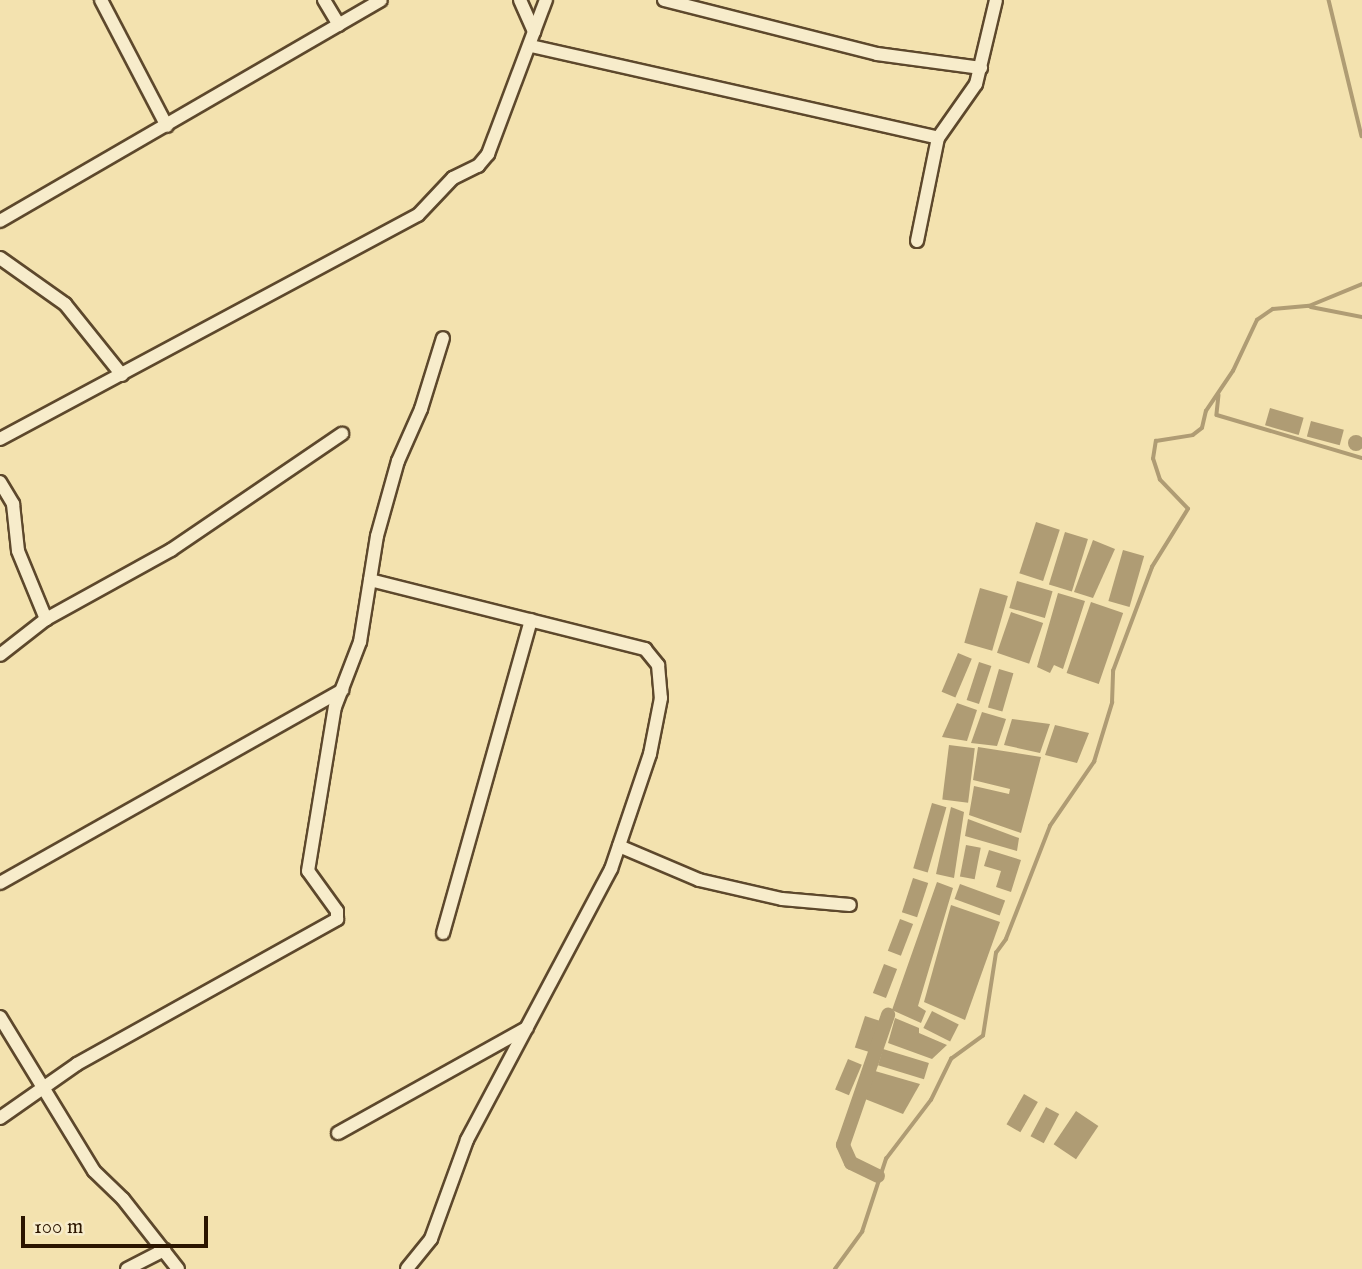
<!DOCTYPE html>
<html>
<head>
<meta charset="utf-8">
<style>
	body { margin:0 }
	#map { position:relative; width:1362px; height:1269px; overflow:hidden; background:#f3e2af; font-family:"IM FELL English",serif }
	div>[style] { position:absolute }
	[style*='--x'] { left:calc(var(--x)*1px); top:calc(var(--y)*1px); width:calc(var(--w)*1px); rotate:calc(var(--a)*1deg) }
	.water>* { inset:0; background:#af9c74; transform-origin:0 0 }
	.round { border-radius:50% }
	.stream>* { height:3.5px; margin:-1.75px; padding:0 1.75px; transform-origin:1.75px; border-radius:1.75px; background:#af9c74 }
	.canal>* { height:14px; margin:-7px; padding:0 7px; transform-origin:7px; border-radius:7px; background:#af9c74 }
	.roads { filter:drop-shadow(2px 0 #5d482c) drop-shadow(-2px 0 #5d482c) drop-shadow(0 2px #5d482c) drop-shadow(0 -2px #5d482c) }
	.minor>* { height:12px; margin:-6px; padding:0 6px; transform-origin:6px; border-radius:6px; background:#f7eccb }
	span { translate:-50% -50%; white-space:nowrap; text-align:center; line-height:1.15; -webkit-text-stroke:7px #f7eccb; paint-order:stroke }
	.scale { position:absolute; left:21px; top:1216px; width:187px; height:32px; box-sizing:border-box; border:4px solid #2b1500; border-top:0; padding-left:9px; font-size:21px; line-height:24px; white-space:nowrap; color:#2b1500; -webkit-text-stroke:5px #f7eccb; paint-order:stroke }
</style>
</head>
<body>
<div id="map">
	<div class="water">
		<i style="left:1270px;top:408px;width:35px;height:18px;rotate:16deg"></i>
		<i style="left:1311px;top:421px;width:34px;height:16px;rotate:15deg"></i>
		<i class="round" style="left:1348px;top:435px;width:16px;height:16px"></i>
		<i style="left:1036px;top:522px;width:25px;height:54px;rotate:18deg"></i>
		<i style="left:1065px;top:532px;width:24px;height:55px;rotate:17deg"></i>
		<i style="clip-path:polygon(1093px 540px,1115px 549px,1093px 598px,1074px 592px)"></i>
		<i style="left:1123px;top:550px;width:22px;height:53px;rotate:16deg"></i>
		<i style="left:1017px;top:581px;width:37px;height:28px;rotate:16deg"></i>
		<i style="left:980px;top:588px;width:29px;height:57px;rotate:16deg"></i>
		<i style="clip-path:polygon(1058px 593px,1085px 601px,1063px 669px,1054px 665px,1050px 673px,1037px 667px)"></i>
		<i style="left:1091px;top:602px;width:34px;height:75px;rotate:19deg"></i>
		<i style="left:1011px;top:612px;width:34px;height:43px;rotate:19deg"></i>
		<i style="left:958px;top:653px;width:15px;height:42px;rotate:23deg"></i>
		<i style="left:979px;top:662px;width:13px;height:40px;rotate:18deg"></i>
		<i style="left:999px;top:669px;width:15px;height:40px;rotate:16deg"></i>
		<i style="clip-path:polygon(957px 703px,977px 710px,967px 741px,942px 737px)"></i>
		<i style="clip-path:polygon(982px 712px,1006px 719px,997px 746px,971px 743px)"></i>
		<i style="clip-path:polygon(1012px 719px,1050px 724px,1040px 753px,1004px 745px)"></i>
		<i style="clip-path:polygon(1055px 725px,1089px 733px,1077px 763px,1045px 755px)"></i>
		<i style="left:949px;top:745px;width:26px;height:55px;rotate:7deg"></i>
		<i style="clip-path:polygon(978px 747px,1041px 757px,1021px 833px,969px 815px,974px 786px,1009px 794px,1010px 789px,973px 780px)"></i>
		<i style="left:932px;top:803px;width:15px;height:68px;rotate:16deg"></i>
		<i style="clip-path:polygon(951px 807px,964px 812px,954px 878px,936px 874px)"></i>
		<i style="clip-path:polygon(968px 819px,1019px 838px,1017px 851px,965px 836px)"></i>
		<i style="left:966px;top:845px;width:15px;height:32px;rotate:11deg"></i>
		<i style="clip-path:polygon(989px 850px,1021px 860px,1011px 892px,996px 887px,1001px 871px,984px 866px)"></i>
		<i style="left:913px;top:878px;width:16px;height:36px;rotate:18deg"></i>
		<i style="clip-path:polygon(937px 882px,953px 888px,918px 1006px,926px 1011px,921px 1023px,892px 1010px)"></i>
		<i style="left:960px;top:884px;width:48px;height:16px;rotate:20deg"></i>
		<i style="clip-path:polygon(951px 905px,1000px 922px,965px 1020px,924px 1002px)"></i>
		<i style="left:900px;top:919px;width:14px;height:34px;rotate:21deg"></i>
		<i style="left:884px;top:964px;width:14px;height:31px;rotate:21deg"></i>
		<i style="left:932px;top:1011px;width:30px;height:19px;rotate:27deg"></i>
		<i style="left:865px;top:1016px;width:16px;height:33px;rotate:18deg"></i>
		<i style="clip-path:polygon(895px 1018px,919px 1028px,919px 1033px,947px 1045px,932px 1059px,888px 1043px)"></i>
		<i style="left:883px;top:1049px;width:48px;height:17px;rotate:17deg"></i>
		<i style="left:848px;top:1059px;width:15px;height:33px;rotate:23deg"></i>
		<i style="clip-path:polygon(875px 1071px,920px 1084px,903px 1114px,865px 1099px)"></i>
		<i style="left:1024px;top:1094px;width:16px;height:35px;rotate:30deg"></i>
		<i style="left:1046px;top:1107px;width:15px;height:33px;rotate:28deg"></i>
		<i style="left:1076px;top:1111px;width:27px;height:40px;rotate:34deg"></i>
	</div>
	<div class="stream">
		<i style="--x:1329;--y:0;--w:140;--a:76.4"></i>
		<i style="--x:1311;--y:307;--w:52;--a:11.1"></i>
		<i style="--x:1219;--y:395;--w:20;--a:96"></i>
		<i style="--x:1217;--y:415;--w:151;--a:16.5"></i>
		<i style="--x:835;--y:1269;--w:46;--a:-53.9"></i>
		<i style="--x:862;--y:1232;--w:77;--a:-71.8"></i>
		<i style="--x:886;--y:1159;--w:74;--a:-52.7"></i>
		<i style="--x:931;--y:1100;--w:46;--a:-64"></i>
		<i style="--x:951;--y:1059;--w:39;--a:-36"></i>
		<i style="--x:983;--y:1036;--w:84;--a:-81.1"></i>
		<i style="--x:996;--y:953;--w:17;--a:-54"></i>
		<i style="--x:1006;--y:939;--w:121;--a:-68.7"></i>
		<i style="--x:1050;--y:826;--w:78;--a:-55.5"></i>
		<i style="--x:1094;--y:762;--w:62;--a:-73"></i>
		<i style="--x:1112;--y:703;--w:32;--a:-88"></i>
		<i style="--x:1113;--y:671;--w:111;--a:-69.4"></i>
		<i style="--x:1152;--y:567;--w:68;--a:-58.2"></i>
		<i style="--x:1188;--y:509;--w:40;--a:-134"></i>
		<i style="--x:1160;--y:480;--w:22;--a:-108"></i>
		<i style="--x:1153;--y:459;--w:18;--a:-81"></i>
		<i style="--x:1156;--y:441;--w:37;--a:-9"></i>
		<i style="--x:1193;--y:435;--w:11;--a:-38"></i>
		<i style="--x:1202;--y:428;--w:17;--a:-77"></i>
		<i style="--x:1206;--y:411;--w:48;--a:-56"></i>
		<i style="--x:1233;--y:371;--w:56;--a:-64.8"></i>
		<i style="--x:1257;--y:320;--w:19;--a:-35"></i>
		<i style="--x:1273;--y:309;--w:36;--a:-5"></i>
		<i style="--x:1309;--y:306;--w:57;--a:-22.5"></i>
	</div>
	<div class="canal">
		<i style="--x:878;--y:1176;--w:30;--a:-154"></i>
		<i style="--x:851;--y:1163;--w:20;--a:-114"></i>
		<i style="--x:843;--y:1145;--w:138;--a:-70.9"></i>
	</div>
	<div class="roads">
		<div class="minor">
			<i style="--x:101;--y:0;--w:142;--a:62.4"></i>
			<i style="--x:324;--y:0;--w:29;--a:59"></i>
			<i style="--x:520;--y:0;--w:35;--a:66"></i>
			<i style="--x:664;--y:0;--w:220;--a:14.2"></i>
			<i style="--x:877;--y:54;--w:105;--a:7.7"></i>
			<i style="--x:531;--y:46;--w:417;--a:12.7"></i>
			<i style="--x:0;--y:221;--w:440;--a:-30.1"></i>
			<i style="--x:917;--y:241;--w:105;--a:-78.5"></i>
			<i style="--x:938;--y:138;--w:66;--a:-54.9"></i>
			<i style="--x:976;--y:84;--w:86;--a:-76.6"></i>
			<i style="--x:0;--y:258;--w:80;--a:35.3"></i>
			<i style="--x:65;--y:304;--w:91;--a:51.2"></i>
			<i style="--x:0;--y:439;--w:474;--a:-28.2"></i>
			<i style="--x:418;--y:215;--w:51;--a:-46.6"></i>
			<i style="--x:453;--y:178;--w:28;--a:-26"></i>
			<i style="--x:478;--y:166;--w:16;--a:-50"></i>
			<i style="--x:488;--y:154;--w:165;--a:-69.4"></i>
			<i style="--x:0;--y:482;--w:26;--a:59"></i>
			<i style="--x:13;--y:504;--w:47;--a:83.9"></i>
			<i style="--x:18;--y:551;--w:74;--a:67.6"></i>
			<i style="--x:46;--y:619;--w:58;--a:142"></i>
			<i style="--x:370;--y:580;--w:284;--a:14.1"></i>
			<i style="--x:645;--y:649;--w:21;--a:51"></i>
			<i style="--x:658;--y:665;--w:33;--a:85"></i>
			<i style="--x:661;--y:698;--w:57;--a:101.1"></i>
			<i style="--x:650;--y:754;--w:121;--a:108.7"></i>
			<i style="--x:611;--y:869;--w:307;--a:118"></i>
			<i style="--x:467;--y:1140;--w:105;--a:110"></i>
			<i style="--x:431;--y:1239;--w:38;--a:129"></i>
			<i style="--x:46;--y:619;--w:143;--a:-28.9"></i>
			<i style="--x:171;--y:550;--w:207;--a:-34.2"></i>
			<i style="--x:619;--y:846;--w:87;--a:23"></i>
			<i style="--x:699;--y:880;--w:85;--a:12.9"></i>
			<i style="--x:782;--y:899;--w:68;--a:5"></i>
			<i style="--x:0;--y:883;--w:393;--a:-29.4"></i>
			<i style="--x:443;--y:933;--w:325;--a:-74.3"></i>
			<i style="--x:0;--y:1017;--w:180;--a:58.6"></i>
			<i style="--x:94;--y:1171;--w:40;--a:44"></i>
			<i style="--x:123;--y:1199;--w:89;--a:51.8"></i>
			<i style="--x:0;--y:1118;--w:94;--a:-35"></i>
			<i style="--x:77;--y:1064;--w:298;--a:-29.1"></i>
			<i style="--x:337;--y:919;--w:8;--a:-90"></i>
			<i style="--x:337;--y:911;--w:49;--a:-125.9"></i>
			<i style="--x:308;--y:871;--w:166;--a:-80.7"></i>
			<i style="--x:335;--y:707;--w:70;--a:-69"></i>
			<i style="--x:360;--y:642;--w:107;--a:-80.9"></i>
			<i style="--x:377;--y:536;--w:78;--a:-74.4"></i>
			<i style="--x:398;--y:461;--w:57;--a:-66.1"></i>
			<i style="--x:421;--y:409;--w:74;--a:-72.8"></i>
			<i style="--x:338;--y:1133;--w:216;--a:-29.1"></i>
			<i style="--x:127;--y:1269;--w:42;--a:-27.2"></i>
		</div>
	</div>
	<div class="scale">100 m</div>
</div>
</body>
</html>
